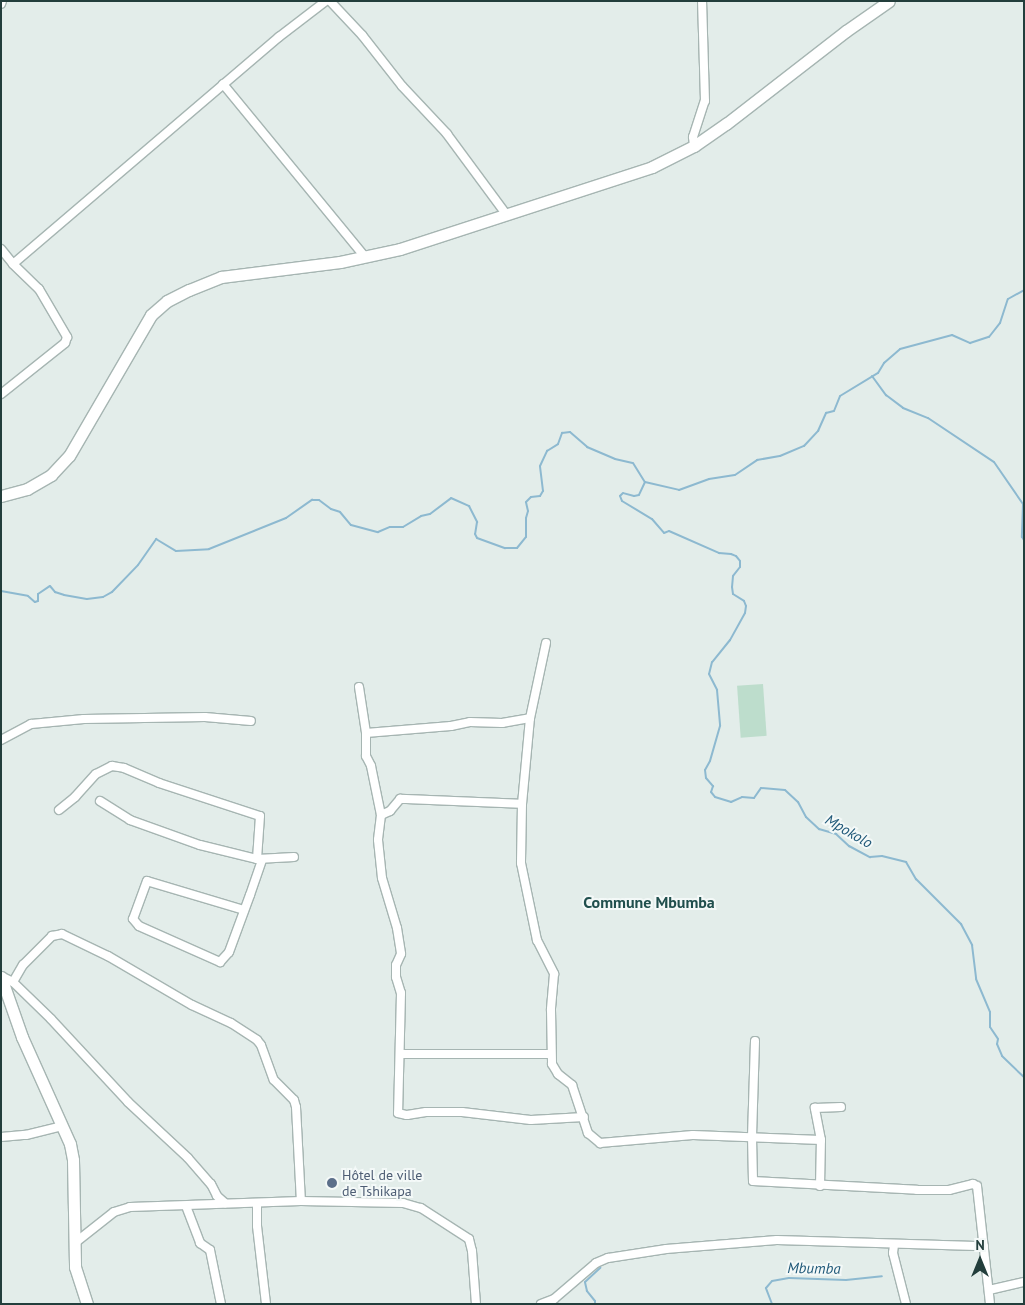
<!DOCTYPE html>
<html>
<head>
<meta charset="utf-8">
<style>
	body { margin:0 }
	#map { position:relative; width:1025px; height:1305px; overflow:hidden; background:#e3edea; font-family:"PT Sans",sans-serif }
	div>[style] { position:absolute }
	[style*='--x'] { left:calc(var(--x)*1px); top:calc(var(--y)*1px); width:calc(var(--w)*1px); rotate:calc(var(--a)*1deg) }
	.green>* { inset:0; background:#bdddcc; transform-origin:0 0 }
	.stream>* { height:2px; margin:-1px; padding:0 1px; transform-origin:1px; border-radius:1px; background:#8db9d0 }
	.roads { filter:drop-shadow(1px 0 #a6b5b2) drop-shadow(-1px 0 #a6b5b2) drop-shadow(0 1px #a6b5b2) drop-shadow(0 -1px #a6b5b2) }
	.minor>* { height:8px; margin:-4px; padding:0 4px; transform-origin:4px; border-radius:4px; background:#fff }
	.secondary>* { height:11px; margin:-5.5px; padding:0 5.5px; transform-origin:5.5px; border-radius:5.5px; background:#fff }
	.dots>* { width:14px; height:14px; translate:-50% -50%; box-sizing:border-box; border:2px solid #f4f9f8; border-radius:50% }
	span { translate:-50% -50%; white-space:nowrap; text-align:center; line-height:1.15; -webkit-text-stroke:4px #f4f9f8; paint-order:stroke }
	.service-label { font-size:14px; color:#4e5e75 }
	.left { translate:0 -50%; text-align:left }
	.water-label { font-size:15px; color:#1f5878; font-style:italic }
	.quarter-label { font-size:16px; color:#204f4d; font-weight:700 }
	.frame { position:absolute; inset:0; border:2px solid #233e3c; pointer-events:none }
	.north { position:absolute; left:955px; top:1235px; width:50px; height:50px; -webkit-text-stroke:4px #f4f9f8; paint-order:stroke; rotate:0deg; font-size:14px; font-weight:700; line-height:20px; text-align:center; color:#233e3c }
	.north::after { content:''; display:block; margin:auto; width:18px; height:22px; background:#233e3c; clip-path:polygon(50% 0,100% 100%,50% 72%,0 100%) }
</style>
</head>
<body>
<div id="map">
	<div class="green">
		<i style="left:763px;top:684px;width:52px;height:26px;rotate:86deg"></i>
	</div>
	<div class="stream">
		<i style="--x:872;--y:376;--w:24;--a:54"></i>
		<i style="--x:886;--y:395;--w:21;--a:37"></i>
		<i style="--x:903;--y:408;--w:27;--a:22"></i>
		<i style="--x:928;--y:418;--w:79;--a:33.7"></i>
		<i style="--x:994;--y:462;--w:51;--a:55.4"></i>
		<i style="--x:1023;--y:504;--w:33;--a:92"></i>
		<i style="--x:1022;--y:537;--w:4;--a:56"></i>
		<i style="--x:645;--y:482;--w:14;--a:115"></i>
		<i style="--x:639;--y:495;--w:5;--a:169"></i>
		<i style="--x:634;--y:496;--w:11;--a:-165"></i>
		<i style="--x:623;--y:493;--w:4;--a:135"></i>
		<i style="--x:620;--y:496;--w:5;--a:68"></i>
		<i style="--x:622;--y:501;--w:35;--a:31"></i>
		<i style="--x:652;--y:519;--w:18;--a:49"></i>
		<i style="--x:664;--y:533;--w:5;--a:-22"></i>
		<i style="--x:669;--y:531;--w:55;--a:23.7"></i>
		<i style="--x:719;--y:553;--w:12;--a:5"></i>
		<i style="--x:731;--y:554;--w:5;--a:22"></i>
		<i style="--x:736;--y:556;--w:6;--a:51"></i>
		<i style="--x:740;--y:561;--w:6;--a:90"></i>
		<i style="--x:740;--y:567;--w:11;--a:128"></i>
		<i style="--x:733;--y:576;--w:11;--a:95"></i>
		<i style="--x:732;--y:587;--w:7;--a:82"></i>
		<i style="--x:733;--y:594;--w:13;--a:32"></i>
		<i style="--x:744;--y:601;--w:5;--a:68"></i>
		<i style="--x:746;--y:606;--w:7;--a:98"></i>
		<i style="--x:745;--y:613;--w:31;--a:119"></i>
		<i style="--x:730;--y:640;--w:28;--a:129"></i>
		<i style="--x:712;--y:662;--w:12;--a:104"></i>
		<i style="--x:709;--y:674;--w:18;--a:63"></i>
		<i style="--x:717;--y:690;--w:36;--a:85"></i>
		<i style="--x:720;--y:726;--w:36;--a:106"></i>
		<i style="--x:710;--y:761;--w:10;--a:119"></i>
		<i style="--x:705;--y:770;--w:8;--a:83"></i>
		<i style="--x:706;--y:778;--w:11;--a:49"></i>
		<i style="--x:713;--y:786;--w:6;--a:108"></i>
		<i style="--x:711;--y:792;--w:6;--a:51"></i>
		<i style="--x:715;--y:797;--w:17;--a:17"></i>
		<i style="--x:731;--y:802;--w:12;--a:-24"></i>
		<i style="--x:742;--y:797;--w:12;--a:5"></i>
		<i style="--x:754;--y:798;--w:12;--a:-55"></i>
		<i style="--x:761;--y:788;--w:24;--a:5"></i>
		<i style="--x:785;--y:790;--w:18;--a:43"></i>
		<i style="--x:798;--y:802;--w:17;--a:62"></i>
		<i style="--x:806;--y:817;--w:18;--a:43"></i>
		<i style="--x:819;--y:829;--w:18;--a:16"></i>
		<i style="--x:836;--y:834;--w:18;--a:43"></i>
		<i style="--x:849;--y:846;--w:24;--a:28"></i>
		<i style="--x:870;--y:857;--w:12;--a:-5"></i>
		<i style="--x:882;--y:856;--w:25;--a:14"></i>
		<i style="--x:906;--y:862;--w:20;--a:60"></i>
		<i style="--x:916;--y:879;--w:64;--a:45"></i>
		<i style="--x:961;--y:924;--w:24;--a:62"></i>
		<i style="--x:972;--y:945;--w:34;--a:83"></i>
		<i style="--x:976;--y:979;--w:36;--a:67"></i>
		<i style="--x:990;--y:1012;--w:15;--a:90"></i>
		<i style="--x:990;--y:1027;--w:14;--a:56"></i>
		<i style="--x:998;--y:1039;--w:5;--a:101"></i>
		<i style="--x:997;--y:1044;--w:13;--a:67"></i>
		<i style="--x:1002;--y:1056;--w:30;--a:44"></i>
		<i style="--x:1;--y:591;--w:27;--a:10"></i>
		<i style="--x:28;--y:596;--w:9;--a:41"></i>
		<i style="--x:35;--y:602;--w:3;--a:-18"></i>
		<i style="--x:38;--y:601;--w:7;--a:-90"></i>
		<i style="--x:38;--y:594;--w:14;--a:-34"></i>
		<i style="--x:50;--y:586;--w:8;--a:50"></i>
		<i style="--x:55;--y:592;--w:9;--a:18"></i>
		<i style="--x:64;--y:595;--w:23;--a:10"></i>
		<i style="--x:87;--y:599;--w:16;--a:-7"></i>
		<i style="--x:103;--y:597;--w:10;--a:-29"></i>
		<i style="--x:112;--y:592;--w:37;--a:-46"></i>
		<i style="--x:138;--y:565;--w:32;--a:-55"></i>
		<i style="--x:156;--y:539;--w:23;--a:31"></i>
		<i style="--x:176;--y:551;--w:33;--a:-3"></i>
		<i style="--x:209;--y:549;--w:83;--a:-21.9"></i>
		<i style="--x:286;--y:518;--w:32;--a:-35"></i>
		<i style="--x:312;--y:500;--w:7;--a:0"></i>
		<i style="--x:319;--y:500;--w:15;--a:37"></i>
		<i style="--x:331;--y:509;--w:9;--a:18"></i>
		<i style="--x:340;--y:512;--w:17;--a:50"></i>
		<i style="--x:351;--y:525;--w:28;--a:15"></i>
		<i style="--x:378;--y:532;--w:13;--a:-23"></i>
		<i style="--x:390;--y:527;--w:13;--a:0"></i>
		<i style="--x:403;--y:527;--w:21;--a:-31"></i>
		<i style="--x:421;--y:516;--w:9;--a:-13"></i>
		<i style="--x:430;--y:514;--w:26;--a:-37"></i>
		<i style="--x:451;--y:498;--w:20;--a:24"></i>
		<i style="--x:469;--y:506;--w:18;--a:63"></i>
		<i style="--x:477;--y:522;--w:12;--a:99"></i>
		<i style="--x:475;--y:534;--w:4;--a:63"></i>
		<i style="--x:477;--y:538;--w:30;--a:20"></i>
		<i style="--x:505;--y:548;--w:12;--a:0"></i>
		<i style="--x:517;--y:548;--w:14;--a:-51"></i>
		<i style="--x:526;--y:537;--w:19;--a:-90"></i>
		<i style="--x:526;--y:518;--w:7;--a:-74"></i>
		<i style="--x:528;--y:511;--w:9;--a:-103"></i>
		<i style="--x:526;--y:502;--w:7;--a:-45"></i>
		<i style="--x:531;--y:497;--w:9;--a:-6"></i>
		<i style="--x:540;--y:496;--w:6;--a:-59"></i>
		<i style="--x:543;--y:491;--w:25;--a:-97"></i>
		<i style="--x:540;--y:466;--w:17;--a:-65"></i>
		<i style="--x:547;--y:451;--w:13;--a:-32"></i>
		<i style="--x:558;--y:444;--w:12;--a:-70"></i>
		<i style="--x:562;--y:433;--w:8;--a:-7"></i>
		<i style="--x:570;--y:432;--w:23;--a:41"></i>
		<i style="--x:587;--y:447;--w:30;--a:23"></i>
		<i style="--x:615;--y:459;--w:18;--a:13"></i>
		<i style="--x:633;--y:463;--w:22;--a:58"></i>
		<i style="--x:645;--y:482;--w:35;--a:13"></i>
		<i style="--x:679;--y:490;--w:32;--a:-20"></i>
		<i style="--x:709;--y:479;--w:26;--a:-9"></i>
		<i style="--x:735;--y:475;--w:27;--a:-34"></i>
		<i style="--x:757;--y:460;--w:23;--a:-10"></i>
		<i style="--x:780;--y:456;--w:26;--a:-23"></i>
		<i style="--x:804;--y:446;--w:21;--a:-47"></i>
		<i style="--x:818;--y:431;--w:20;--a:-66"></i>
		<i style="--x:826;--y:413;--w:8;--a:-14"></i>
		<i style="--x:834;--y:411;--w:16;--a:-68"></i>
		<i style="--x:840;--y:396;--w:44;--a:-31.2"></i>
		<i style="--x:878;--y:373;--w:12;--a:-59"></i>
		<i style="--x:884;--y:363;--w:21;--a:-41"></i>
		<i style="--x:900;--y:349;--w:54;--a:-15.1"></i>
		<i style="--x:952;--y:335;--w:20;--a:24"></i>
		<i style="--x:970;--y:343;--w:20;--a:-18"></i>
		<i style="--x:989;--y:337;--w:18;--a:-52"></i>
		<i style="--x:1000;--y:323;--w:25;--a:-72"></i>
		<i style="--x:1008;--y:299;--w:18;--a:-29"></i>
		<i style="--x:595;--y:1304;--w:3;--a:-90"></i>
		<i style="--x:595;--y:1301;--w:13;--a:-129"></i>
		<i style="--x:587;--y:1291;--w:9;--a:-103"></i>
		<i style="--x:585;--y:1282;--w:21;--a:-43"></i>
		<i style="--x:772;--y:1304;--w:17;--a:-111"></i>
		<i style="--x:766;--y:1288;--w:9;--a:-49"></i>
		<i style="--x:772;--y:1281;--w:17;--a:-10"></i>
		<i style="--x:789;--y:1278;--w:57;--a:2"></i>
		<i style="--x:846;--y:1280;--w:36;--a:-6"></i>
	</div>
	<div class="roads">
		<div class="minor">
			<i style="--x:330;--y:1;--w:47;--a:46.7"></i>
			<i style="--x:362;--y:35;--w:65;--a:51.9"></i>
			<i style="--x:402;--y:86;--w:66;--a:46.8"></i>
			<i style="--x:447;--y:134;--w:99;--a:53.6"></i>
			<i style="--x:1;--y:4;--w:3;--a:-72"></i>
			<i style="--x:223;--y:84;--w:224;--a:50.6"></i>
			<i style="--x:694;--y:146;--w:9;--a:-96"></i>
			<i style="--x:693;--y:137;--w:38;--a:-72"></i>
			<i style="--x:705;--y:101;--w:100;--a:-91.7"></i>
			<i style="--x:1;--y:249;--w:19;--a:51"></i>
			<i style="--x:13;--y:264;--w:36;--a:44"></i>
			<i style="--x:39;--y:289;--w:56;--a:59.7"></i>
			<i style="--x:67;--y:337;--w:6;--a:108"></i>
			<i style="--x:65;--y:343;--w:82;--a:141.4"></i>
			<i style="--x:13;--y:264;--w:350;--a:-40.5"></i>
			<i style="--x:279;--y:37;--w:59;--a:-37.5"></i>
			<i style="--x:546;--y:643;--w:77;--a:102"></i>
			<i style="--x:530;--y:718;--w:86;--a:95.3"></i>
			<i style="--x:522;--y:804;--w:59;--a:91"></i>
			<i style="--x:521;--y:863;--w:79;--a:78.3"></i>
			<i style="--x:537;--y:940;--w:38;--a:63"></i>
			<i style="--x:554;--y:974;--w:36;--a:95"></i>
			<i style="--x:551;--y:1010;--w:54;--a:88.9"></i>
			<i style="--x:552;--y:1064;--w:12;--a:59"></i>
			<i style="--x:558;--y:1074;--w:18;--a:38"></i>
			<i style="--x:572;--y:1085;--w:51;--a:71.6"></i>
			<i style="--x:588;--y:1133;--w:16;--a:40"></i>
			<i style="--x:600;--y:1143;--w:93;--a:-4.9"></i>
			<i style="--x:693;--y:1135;--w:128;--a:2.2"></i>
			<i style="--x:359;--y:687;--w:47;--a:81.3"></i>
			<i style="--x:366;--y:733;--w:23;--a:90"></i>
			<i style="--x:366;--y:756;--w:11;--a:63"></i>
			<i style="--x:371;--y:766;--w:50;--a:78.5"></i>
			<i style="--x:381;--y:815;--w:25;--a:97"></i>
			<i style="--x:378;--y:840;--w:38;--a:84"></i>
			<i style="--x:382;--y:878;--w:52;--a:73.3"></i>
			<i style="--x:397;--y:928;--w:26;--a:81"></i>
			<i style="--x:401;--y:954;--w:12;--a:114"></i>
			<i style="--x:396;--y:965;--w:12;--a:90"></i>
			<i style="--x:396;--y:977;--w:17;--a:73"></i>
			<i style="--x:401;--y:993;--w:120;--a:91.4"></i>
			<i style="--x:398;--y:1113;--w:9;--a:13"></i>
			<i style="--x:407;--y:1115;--w:19;--a:-9"></i>
			<i style="--x:426;--y:1112;--w:36;--a:0"></i>
			<i style="--x:462;--y:1112;--w:69;--a:6.6"></i>
			<i style="--x:531;--y:1120;--w:53;--a:-3.2"></i>
			<i style="--x:366;--y:733;--w:85;--a:-4.7"></i>
			<i style="--x:451;--y:726;--w:19;--a:-12"></i>
			<i style="--x:470;--y:722;--w:32;--a:2"></i>
			<i style="--x:502;--y:723;--w:28;--a:-10"></i>
			<i style="--x:1;--y:740;--w:34;--a:-28"></i>
			<i style="--x:31;--y:724;--w:53;--a:-5.4"></i>
			<i style="--x:84;--y:719;--w:121;--a:-0.9"></i>
			<i style="--x:205;--y:717;--w:46;--a:5"></i>
			<i style="--x:100;--y:801;--w:36;--a:32"></i>
			<i style="--x:130;--y:820;--w:74;--a:19.7"></i>
			<i style="--x:200;--y:845;--w:59;--a:13.8"></i>
			<i style="--x:257;--y:859;--w:37;--a:-3"></i>
			<i style="--x:59;--y:810;--w:21;--a:-39"></i>
			<i style="--x:75;--y:797;--w:31;--a:-48"></i>
			<i style="--x:96;--y:774;--w:18;--a:-27"></i>
			<i style="--x:112;--y:766;--w:12;--a:9"></i>
			<i style="--x:124;--y:768;--w:38;--a:23"></i>
			<i style="--x:159;--y:783;--w:106;--a:18.1"></i>
			<i style="--x:260;--y:816;--w:43;--a:94"></i>
			<i style="--x:381;--y:815;--w:10;--a:-24"></i>
			<i style="--x:390;--y:811;--w:16;--a:-50"></i>
			<i style="--x:400;--y:799;--w:4;--a:0"></i>
			<i style="--x:404;--y:799;--w:118;--a:2.4"></i>
			<i style="--x:244;--y:910;--w:101;--a:-163.4"></i>
			<i style="--x:147;--y:881;--w:40;--a:110.2"></i>
			<i style="--x:133;--y:919;--w:9;--a:49"></i>
			<i style="--x:139;--y:926;--w:89;--a:24"></i>
			<i style="--x:220;--y:962;--w:13;--a:-48"></i>
			<i style="--x:229;--y:952;--w:61;--a:-69.8"></i>
			<i style="--x:250;--y:895;--w:37;--a:-71"></i>
			<i style="--x:1;--y:976;--w:13;--a:27"></i>
			<i style="--x:13;--y:982;--w:53;--a:44.2"></i>
			<i style="--x:51;--y:1019;--w:113;--a:47.1"></i>
			<i style="--x:128;--y:1102;--w:82;--a:43"></i>
			<i style="--x:188;--y:1158;--w:35;--a:49"></i>
			<i style="--x:211;--y:1184;--w:13;--a:63"></i>
			<i style="--x:217;--y:1196;--w:11;--a:41"></i>
			<i style="--x:13;--y:982;--w:20;--a:-60"></i>
			<i style="--x:23;--y:965;--w:41;--a:-45"></i>
			<i style="--x:52;--y:936;--w:10;--a:-11"></i>
			<i style="--x:62;--y:934;--w:51;--a:25.6"></i>
			<i style="--x:108;--y:956;--w:97;--a:30.3"></i>
			<i style="--x:192;--y:1005;--w:43;--a:24.8"></i>
			<i style="--x:231;--y:1023;--w:31;--a:33"></i>
			<i style="--x:257;--y:1040;--w:6;--a:51"></i>
			<i style="--x:261;--y:1045;--w:37;--a:70"></i>
			<i style="--x:274;--y:1080;--w:28;--a:45"></i>
			<i style="--x:294;--y:1100;--w:7;--a:74"></i>
			<i style="--x:296;--y:1107;--w:94;--a:87"></i>
			<i style="--x:755;--y:1041;--w:96;--a:91.8"></i>
			<i style="--x:752;--y:1137;--w:44;--a:88.7"></i>
			<i style="--x:753;--y:1181;--w:164;--a:3.1"></i>
			<i style="--x:917;--y:1190;--w:32;--a:0"></i>
			<i style="--x:949;--y:1190;--w:25;--a:-14"></i>
			<i style="--x:973;--y:1184;--w:4;--a:27"></i>
			<i style="--x:977;--y:1186;--w:119;--a:83.7"></i>
			<i style="--x:400;--y:1054;--w:151;--a:0"></i>
			<i style="--x:1;--y:1137;--w:25;--a:-5"></i>
			<i style="--x:26;--y:1135;--w:36;--a:-14"></i>
			<i style="--x:820;--y:1186;--w:46;--a:-88.8"></i>
			<i style="--x:821;--y:1140;--w:33;--a:-101"></i>
			<i style="--x:815;--y:1108;--w:26;--a:-2"></i>
			<i style="--x:257;--y:1204;--w:22;--a:90"></i>
			<i style="--x:257;--y:1226;--w:79;--a:83.4"></i>
			<i style="--x:186;--y:1206;--w:40;--a:69"></i>
			<i style="--x:200;--y:1243;--w:12;--a:35"></i>
			<i style="--x:210;--y:1250;--w:55;--a:78.5"></i>
			<i style="--x:76;--y:1242;--w:48;--a:-38.3"></i>
			<i style="--x:114;--y:1212;--w:17;--a:-17"></i>
			<i style="--x:130;--y:1207;--w:171;--a:-2"></i>
			<i style="--x:301;--y:1201;--w:102;--a:1.1"></i>
			<i style="--x:403;--y:1203;--w:19;--a:16"></i>
			<i style="--x:421;--y:1208;--w:57;--a:32.9"></i>
			<i style="--x:469;--y:1239;--w:12;--a:76"></i>
			<i style="--x:472;--y:1251;--w:53;--a:85.7"></i>
			<i style="--x:894;--y:1245;--w:8;--a:97"></i>
			<i style="--x:893;--y:1253;--w:53;--a:75.7"></i>
			<i style="--x:989;--y:1290;--w:36;--a:-13"></i>
			<i style="--x:541;--y:1304;--w:14;--a:-21"></i>
			<i style="--x:554;--y:1299;--w:55;--a:-40.6"></i>
			<i style="--x:596;--y:1263;--w:13;--a:-23"></i>
			<i style="--x:608;--y:1258;--w:59;--a:-8.8"></i>
			<i style="--x:666;--y:1249;--w:111;--a:-4.6"></i>
			<i style="--x:777;--y:1240;--w:207;--a:1.7"></i>
		</div>
		<div class="secondary">
			<i style="--x:1;--y:496;--w:27;--a:-15"></i>
			<i style="--x:27;--y:489;--w:28;--a:-30"></i>
			<i style="--x:51;--y:475;--w:26;--a:-47"></i>
			<i style="--x:69;--y:456;--w:163;--a:-59.8"></i>
			<i style="--x:151;--y:315;--w:21;--a:-41"></i>
			<i style="--x:167;--y:301;--w:25;--a:-27"></i>
			<i style="--x:189;--y:290;--w:35;--a:-22"></i>
			<i style="--x:221;--y:277;--w:120;--a:-7.2"></i>
			<i style="--x:340;--y:262;--w:61;--a:-12.2"></i>
			<i style="--x:400;--y:249;--w:265;--a:-18"></i>
			<i style="--x:652;--y:167;--w:47;--a:-26.6"></i>
			<i style="--x:694;--y:146;--w:39;--a:-35"></i>
			<i style="--x:726;--y:124;--w:152;--a:-37.8"></i>
			<i style="--x:846;--y:31;--w:52;--a:-34.9"></i>
			<i style="--x:1;--y:977;--w:64;--a:70.7"></i>
			<i style="--x:22;--y:1037;--w:117;--a:65.8"></i>
			<i style="--x:70;--y:1144;--w:16;--a:79"></i>
			<i style="--x:73;--y:1160;--w:107;--a:88.9"></i>
			<i style="--x:75;--y:1267;--w:39;--a:72"></i>
		</div>
	</div>
	<div class="dots">
		<i style="left:332px;top:1183px;background:#5c6f8a"></i>
	</div>
	<div class="service-label">
		<span class="left" style="left:342px;top:1183px">Hôtel de ville<br>de Tshikapa</span>
	</div>
	<div class="water-label">
		<span style="left:849px;top:831px;rotate:30deg">Mpokolo</span>
		<span style="left:814px;top:1268px;rotate:1deg">Mbumba</span>
	</div>
	<div class="quarter-label">
		<span style="left:649px;top:902px">Commune Mbumba</span>
	</div>
	<div class="frame"></div>
	<div class="north">N</div>
</div>
</body>
</html>
